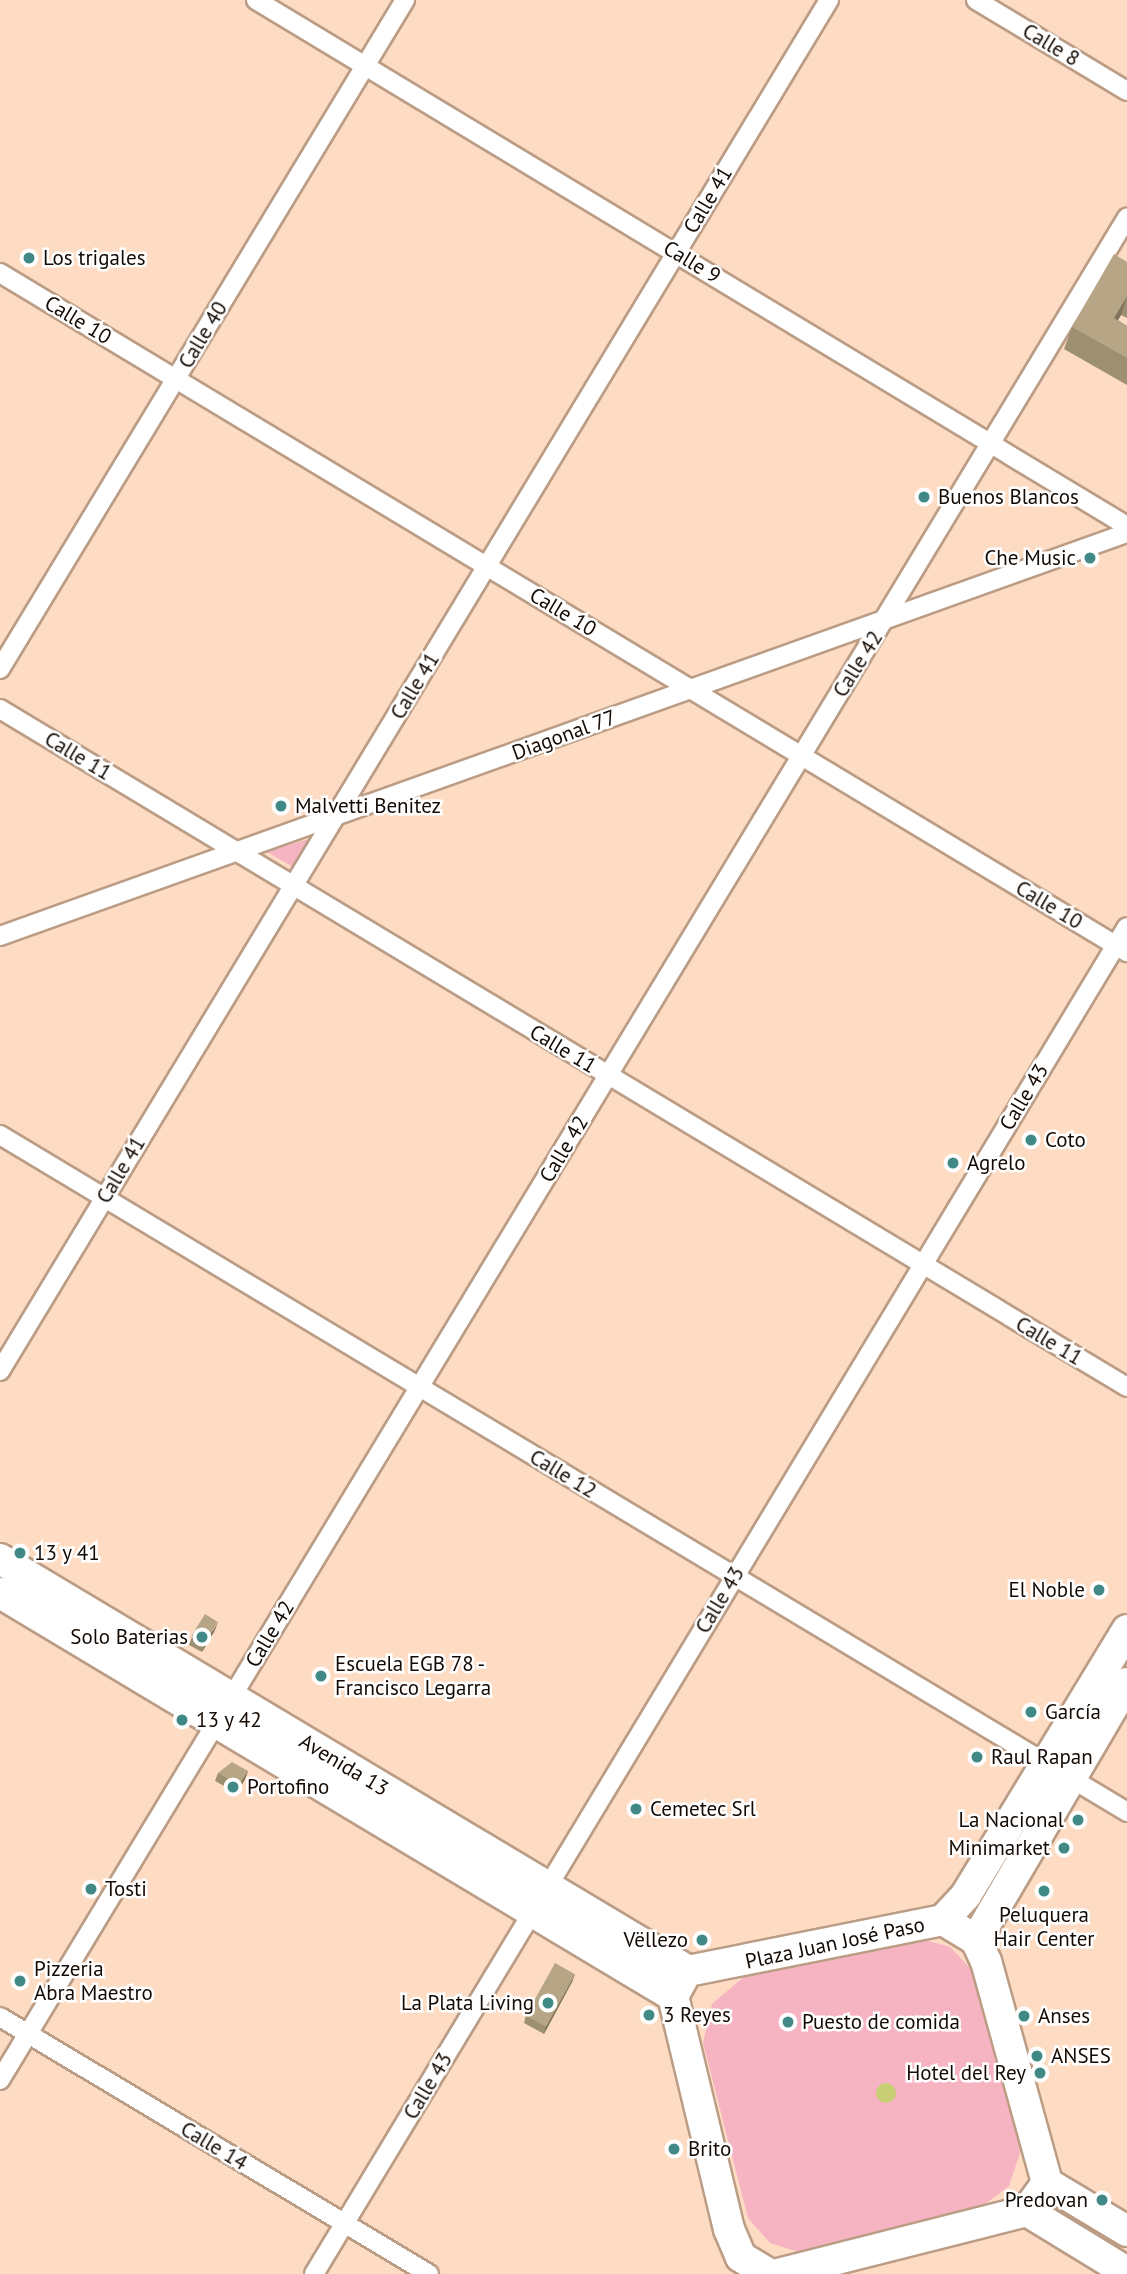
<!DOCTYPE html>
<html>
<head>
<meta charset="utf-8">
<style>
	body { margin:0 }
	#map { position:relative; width:1127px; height:2274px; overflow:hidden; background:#fedcc4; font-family:"PT Sans",sans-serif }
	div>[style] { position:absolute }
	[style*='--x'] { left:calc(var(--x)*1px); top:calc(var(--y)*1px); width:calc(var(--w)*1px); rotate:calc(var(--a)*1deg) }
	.green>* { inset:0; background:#f6b3c2 }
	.water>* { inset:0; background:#c8ce73 }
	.round { border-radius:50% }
	.roads { filter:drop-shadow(2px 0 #bb9c85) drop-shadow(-2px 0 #bb9c85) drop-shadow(0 2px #bb9c85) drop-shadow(0 -2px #bb9c85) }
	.street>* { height:18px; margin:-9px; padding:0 9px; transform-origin:9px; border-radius:9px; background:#fff }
	.primary>* { height:30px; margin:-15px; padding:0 15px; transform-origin:15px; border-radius:15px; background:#fff }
	.wall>* { inset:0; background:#9d8f72 }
	.shaded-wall>* { inset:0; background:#80745d }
	.building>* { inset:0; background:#b7a685; transform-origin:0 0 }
	.dots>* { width:19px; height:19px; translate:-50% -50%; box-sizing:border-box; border:4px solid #fff; border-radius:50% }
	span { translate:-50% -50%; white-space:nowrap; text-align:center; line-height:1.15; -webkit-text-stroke:5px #fff; paint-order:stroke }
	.street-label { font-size:21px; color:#140a03 }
	.poi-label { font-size:21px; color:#140a03 }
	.left { translate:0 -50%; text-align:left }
	.right { translate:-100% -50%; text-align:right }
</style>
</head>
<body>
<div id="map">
	<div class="green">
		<i style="clip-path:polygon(309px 839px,293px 867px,267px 852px)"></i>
		<i style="clip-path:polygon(907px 1935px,950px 1947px,975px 1973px,1021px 2150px,1009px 2186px,976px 2211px,805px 2254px,770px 2243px,748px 2218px,703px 2043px,712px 2004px,745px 1976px)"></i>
	</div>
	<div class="water">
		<i class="round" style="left:876px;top:2083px;width:20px;height:20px"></i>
	</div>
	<div class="roads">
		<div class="street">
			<i style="--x:256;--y:0;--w:1018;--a:31.13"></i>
			<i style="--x:976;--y:0;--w:176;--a:31.1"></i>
			<i style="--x:0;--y:273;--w:1316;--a:31.07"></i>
			<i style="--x:0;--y:669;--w:782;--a:-58.81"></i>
			<i style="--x:0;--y:709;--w:1315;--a:31.03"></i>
			<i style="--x:0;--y:936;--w:1197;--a:-19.68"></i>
			<i style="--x:0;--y:1135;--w:1315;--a:30.99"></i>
			<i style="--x:0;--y:1371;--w:1602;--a:-58.84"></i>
			<i style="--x:0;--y:2017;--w:500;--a:30.92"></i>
			<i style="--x:0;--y:2080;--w:2177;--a:-58.82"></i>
			<i style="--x:314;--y:2274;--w:1573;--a:-58.89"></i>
		</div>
		<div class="primary">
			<i style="--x:0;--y:1559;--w:802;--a:30.91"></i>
			<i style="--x:0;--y:1593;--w:784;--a:30.91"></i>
			<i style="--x:943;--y:1920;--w:34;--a:-47"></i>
			<i style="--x:966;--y:1895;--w:310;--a:-58.7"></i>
			<i style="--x:976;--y:1940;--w:298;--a:-59.6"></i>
			<i style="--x:688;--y:1971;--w:260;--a:-11.3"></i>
			<i style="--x:943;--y:1920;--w:39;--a:31"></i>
			<i style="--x:976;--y:1940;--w:23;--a:65"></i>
			<i style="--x:986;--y:1961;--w:230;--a:74.6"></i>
			<i style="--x:1047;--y:2183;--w:34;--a:126"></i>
			<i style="--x:1027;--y:2211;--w:257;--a:165.8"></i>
			<i style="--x:682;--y:1980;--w:18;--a:119"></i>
			<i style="--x:673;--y:1996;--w:240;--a:76.5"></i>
			<i style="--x:729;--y:2229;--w:30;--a:67"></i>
			<i style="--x:741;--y:2257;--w:33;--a:31"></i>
			<i style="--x:1047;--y:2183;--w:93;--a:31"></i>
			<i style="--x:1027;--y:2211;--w:117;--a:31.4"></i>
		</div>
	</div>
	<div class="wall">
		<i style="clip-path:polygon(1127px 262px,1127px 318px,1121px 315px,1118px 320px,1127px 326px,1127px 385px,1064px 349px,1072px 327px)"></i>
		<i style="clip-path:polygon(215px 1630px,202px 1652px,189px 1645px,192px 1637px)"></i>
		<i style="clip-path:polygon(248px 1771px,245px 1779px,237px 1793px,215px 1781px,218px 1773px)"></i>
		<i style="clip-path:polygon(575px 1974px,572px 1982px,544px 2034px,524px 2023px,526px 2015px)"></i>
	</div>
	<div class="shaded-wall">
		<i style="clip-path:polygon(1127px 296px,1121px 315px,1106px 340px,1114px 318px)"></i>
		<i style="clip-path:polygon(218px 1622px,215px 1630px,202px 1652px,205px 1644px)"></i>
		<i style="clip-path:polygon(248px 1771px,245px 1779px,237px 1793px,239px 1785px)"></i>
		<i style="clip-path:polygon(575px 1974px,572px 1982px,544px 2034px,546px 2026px)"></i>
	</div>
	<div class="building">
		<i style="clip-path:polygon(1114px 254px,1127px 262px,1127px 296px,1114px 318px,1127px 326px,1127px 358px,1072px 327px)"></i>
		<i style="left:205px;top:1614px;width:15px;height:26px;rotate:32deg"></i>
		<i style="clip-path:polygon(232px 1762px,248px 1771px,239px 1785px,218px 1773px)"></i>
		<i style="left:555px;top:1963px;width:23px;height:60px;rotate:29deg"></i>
	</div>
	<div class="dots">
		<i style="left:29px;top:258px;background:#418986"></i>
		<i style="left:924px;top:497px;background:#418986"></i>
		<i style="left:1090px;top:558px;background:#418986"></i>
		<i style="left:281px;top:806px;background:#418986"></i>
		<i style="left:1031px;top:1140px;background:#418986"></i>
		<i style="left:953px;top:1163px;background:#418986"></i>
		<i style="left:20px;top:1553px;background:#418986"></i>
		<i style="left:1099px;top:1590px;background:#418986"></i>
		<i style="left:202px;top:1637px;background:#418986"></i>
		<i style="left:321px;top:1676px;background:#418986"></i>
		<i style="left:1031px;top:1712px;background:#418986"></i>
		<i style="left:182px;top:1720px;background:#418986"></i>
		<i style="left:977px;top:1757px;background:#418986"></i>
		<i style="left:233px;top:1787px;background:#418986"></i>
		<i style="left:636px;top:1809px;background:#418986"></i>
		<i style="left:1078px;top:1820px;background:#418986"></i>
		<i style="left:1064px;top:1848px;background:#418986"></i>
		<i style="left:91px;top:1889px;background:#418986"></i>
		<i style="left:1044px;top:1891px;background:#418986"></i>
		<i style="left:702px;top:1940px;background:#418986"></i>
		<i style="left:20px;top:1981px;background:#418986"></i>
		<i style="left:548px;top:2003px;background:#418986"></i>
		<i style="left:649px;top:2015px;background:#418986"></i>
		<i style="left:1024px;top:2016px;background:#418986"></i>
		<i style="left:788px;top:2022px;background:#418986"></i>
		<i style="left:1037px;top:2056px;background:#418986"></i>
		<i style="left:1040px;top:2073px;background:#418986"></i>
		<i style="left:674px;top:2149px;background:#418986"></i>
		<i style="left:1102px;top:2200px;background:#418986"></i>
	</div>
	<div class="street-label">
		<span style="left:1051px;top:45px;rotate:31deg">Calle 8</span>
		<span style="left:708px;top:200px;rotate:-59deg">Calle 41</span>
		<span style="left:692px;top:262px;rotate:31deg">Calle 9</span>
		<span style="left:78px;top:320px;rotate:31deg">Calle 10</span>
		<span style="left:203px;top:335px;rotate:-59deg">Calle 40</span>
		<span style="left:563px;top:612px;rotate:31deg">Calle 10</span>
		<span style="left:858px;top:664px;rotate:-58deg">Calle 42</span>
		<span style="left:415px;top:686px;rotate:-59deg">Calle 41</span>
		<span style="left:564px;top:735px;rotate:-20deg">Diagonal 77</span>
		<span style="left:78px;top:756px;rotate:31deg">Calle 11</span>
		<span style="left:1049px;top:905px;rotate:31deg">Calle 10</span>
		<span style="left:563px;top:1049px;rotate:31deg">Calle 11</span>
		<span style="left:1024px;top:1097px;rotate:-59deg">Calle 43</span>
		<span style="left:564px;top:1149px;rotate:-59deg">Calle 42</span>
		<span style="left:121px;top:1170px;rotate:-59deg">Calle 41</span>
		<span style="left:1049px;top:1341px;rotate:31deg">Calle 11</span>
		<span style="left:563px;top:1474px;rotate:31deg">Calle 12</span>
		<span style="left:720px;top:1600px;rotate:-59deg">Calle 43</span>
		<span style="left:270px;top:1634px;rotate:-59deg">Calle 42</span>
		<span style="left:344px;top:1765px;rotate:31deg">Avenida 13</span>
		<span style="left:835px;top:1943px;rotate:-12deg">Plaza Juan José Paso</span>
		<span style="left:428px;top:2086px;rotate:-59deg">Calle 43</span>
		<span style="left:214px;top:2146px;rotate:31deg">Calle 14</span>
	</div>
	<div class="poi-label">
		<span class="left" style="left:43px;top:258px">Los trigales</span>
		<span class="left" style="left:938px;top:497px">Buenos Blancos</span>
		<span class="right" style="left:1076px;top:558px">Che Music</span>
		<span class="left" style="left:295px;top:806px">Malvetti Benitez</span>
		<span class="left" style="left:1045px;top:1140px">Coto</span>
		<span class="left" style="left:967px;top:1163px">Agrelo</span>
		<span class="left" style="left:34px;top:1553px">13 y 41</span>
		<span class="right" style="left:1085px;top:1590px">El Noble</span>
		<span class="right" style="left:188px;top:1637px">Solo Baterias</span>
		<span class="left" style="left:335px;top:1676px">Escuela EGB 78 -<br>Francisco Legarra</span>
		<span class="left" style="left:1045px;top:1712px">García</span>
		<span class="left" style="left:196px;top:1720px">13 y 42</span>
		<span class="left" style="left:991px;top:1757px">Raul Rapan</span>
		<span class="left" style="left:247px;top:1787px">Portofino</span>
		<span class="left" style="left:650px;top:1809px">Cemetec Srl</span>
		<span class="right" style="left:1064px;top:1820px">La Nacional</span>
		<span class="right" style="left:1050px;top:1848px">Minimarket</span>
		<span class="left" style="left:105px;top:1889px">Tosti</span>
		<span style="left:1044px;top:1927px">Peluquera<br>Hair Center</span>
		<span class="right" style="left:688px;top:1940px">Vëllezo</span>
		<span class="left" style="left:34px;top:1981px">Pizzeria<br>Abra Maestro</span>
		<span class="right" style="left:534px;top:2003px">La Plata Living</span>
		<span class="left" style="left:663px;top:2015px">3 Reyes</span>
		<span class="left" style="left:1038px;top:2016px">Anses</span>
		<span class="left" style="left:802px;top:2022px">Puesto de comida</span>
		<span class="left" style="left:1051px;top:2056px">ANSES</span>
		<span class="right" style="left:1026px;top:2073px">Hotel del Rey</span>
		<span class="left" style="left:688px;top:2149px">Brito</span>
		<span class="right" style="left:1088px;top:2200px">Predovan</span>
	</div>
</div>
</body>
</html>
